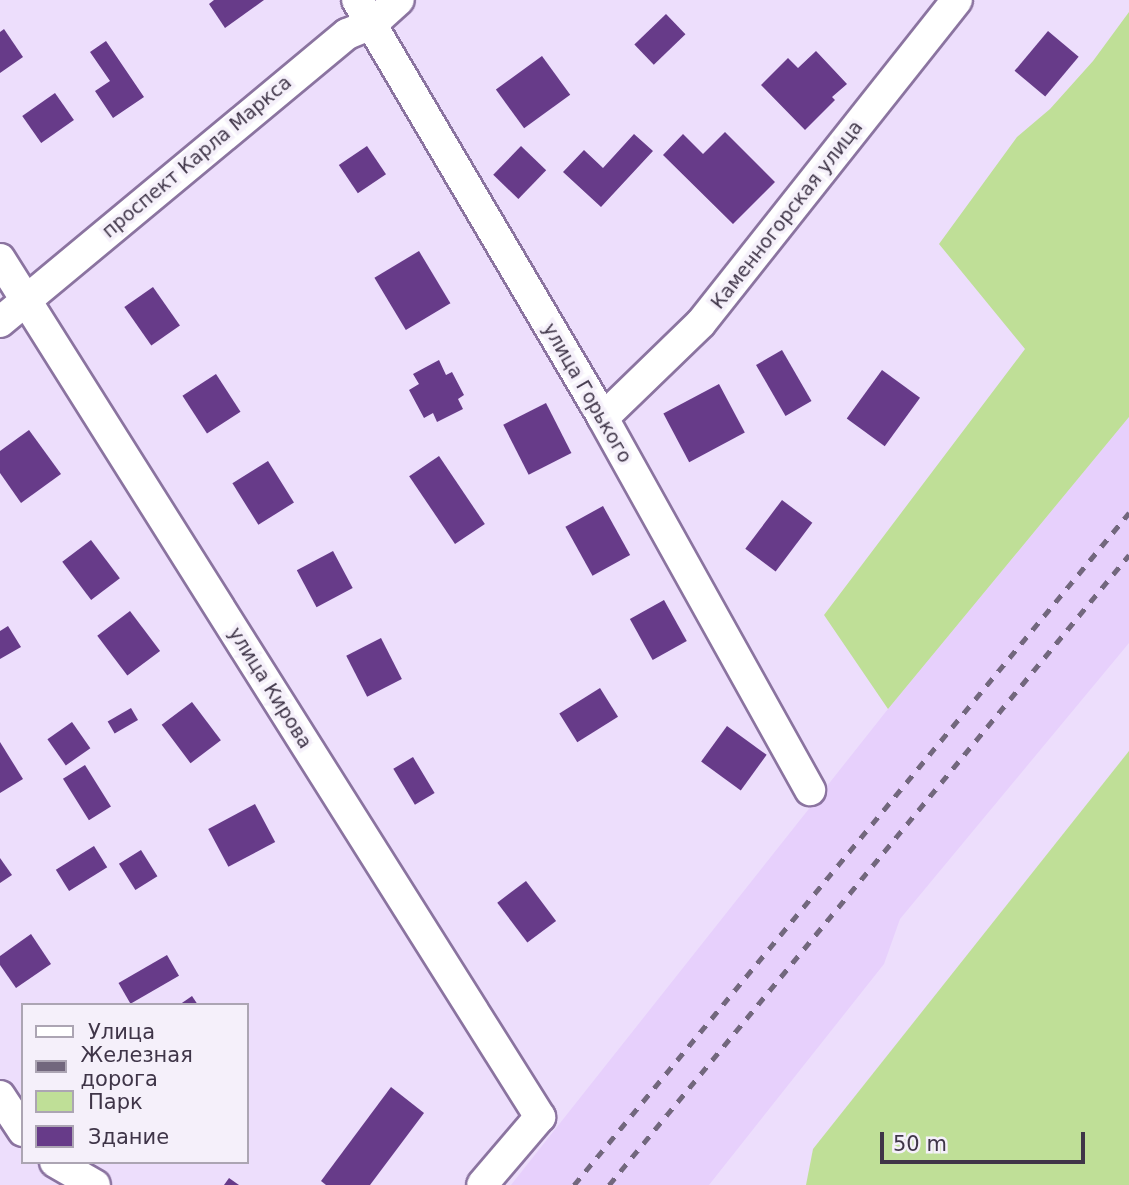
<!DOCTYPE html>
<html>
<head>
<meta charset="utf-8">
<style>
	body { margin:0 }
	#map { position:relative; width:1129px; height:1185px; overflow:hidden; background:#eddefc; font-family:"DejaVu Sans",sans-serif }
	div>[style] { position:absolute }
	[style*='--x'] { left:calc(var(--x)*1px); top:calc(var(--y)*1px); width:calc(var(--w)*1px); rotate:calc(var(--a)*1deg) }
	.built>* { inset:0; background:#e7d0fc }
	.green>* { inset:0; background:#bfdf97 }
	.building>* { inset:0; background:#673b89; transform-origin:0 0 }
	.roads { filter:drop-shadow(2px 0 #8b74a0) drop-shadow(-2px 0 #8b74a0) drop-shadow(0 2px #8b74a0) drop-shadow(0 -2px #8b74a0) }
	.minor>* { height:30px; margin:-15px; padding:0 15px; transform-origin:15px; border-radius:15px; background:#fff }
	.rail>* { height:5px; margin-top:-2.5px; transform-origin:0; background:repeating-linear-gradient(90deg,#72677d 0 9px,transparent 0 18px) }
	span { translate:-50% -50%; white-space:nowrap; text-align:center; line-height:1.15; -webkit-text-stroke:7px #f5f0fa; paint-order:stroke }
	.street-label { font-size:19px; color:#3f3548 }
	.legend { position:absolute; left:21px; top:1003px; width:228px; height:161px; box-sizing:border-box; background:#f5f0fa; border:2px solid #aca5b3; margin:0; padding:9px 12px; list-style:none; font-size:21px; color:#3f3548 }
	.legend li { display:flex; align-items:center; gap:14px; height:35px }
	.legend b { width:35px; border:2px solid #aca5b3 }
	.scale { position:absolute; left:880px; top:1132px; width:205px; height:32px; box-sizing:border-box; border:4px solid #3f3548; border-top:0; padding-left:9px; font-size:21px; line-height:24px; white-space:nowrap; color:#3f3548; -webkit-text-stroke:5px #f5f0fa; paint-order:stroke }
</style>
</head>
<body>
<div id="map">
	<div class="built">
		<i style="clip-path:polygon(1129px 417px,1129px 643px,900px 919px,884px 964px,709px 1185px,511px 1185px,888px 709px)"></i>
	</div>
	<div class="green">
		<i style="clip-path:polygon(1129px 12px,1129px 417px,888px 709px,824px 615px,1025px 349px,939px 244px,1017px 137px,1050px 109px,1093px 61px)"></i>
		<i style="clip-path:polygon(1129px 751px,1129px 1185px,806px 1185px,813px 1149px)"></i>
	</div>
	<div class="building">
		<i style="clip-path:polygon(214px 0,264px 0,225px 28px,209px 4px)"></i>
		<i style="left:666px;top:14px;width:28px;height:44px;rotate:46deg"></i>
		<i style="clip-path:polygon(4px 29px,23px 57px,0 73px,0 32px)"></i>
		<i style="left:1048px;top:31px;width:40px;height:52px;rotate:40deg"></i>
		<i style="clip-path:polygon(106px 41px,144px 97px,113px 118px,95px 91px,110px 81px,90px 52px)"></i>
		<i style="clip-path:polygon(816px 51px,847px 84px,832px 97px,835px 100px,805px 130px,761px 85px,788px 58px,798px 68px)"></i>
		<i style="left:542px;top:56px;width:48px;height:57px;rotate:54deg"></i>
		<i style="left:55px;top:93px;width:33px;height:40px;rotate:55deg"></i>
		<i style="clip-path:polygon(725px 132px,775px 182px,733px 224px,663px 155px,683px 134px,703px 154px)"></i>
		<i style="clip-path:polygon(634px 134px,653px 151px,601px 207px,563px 172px,584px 150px,603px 168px)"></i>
		<i style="left:367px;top:146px;width:34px;height:34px;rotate:56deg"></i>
		<i style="left:521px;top:146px;width:35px;height:40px;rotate:44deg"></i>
		<i style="left:419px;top:251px;width:61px;height:52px;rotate:59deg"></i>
		<i style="left:153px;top:287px;width:47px;height:35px;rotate:55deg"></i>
		<i style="left:782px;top:350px;width:59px;height:30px;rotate:60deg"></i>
		<i style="clip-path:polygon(439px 360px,446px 375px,452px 372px,464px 395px,458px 399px,463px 409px,437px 422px,433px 413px,424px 418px,409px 390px,419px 384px,413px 374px)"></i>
		<i style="left:882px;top:370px;width:47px;height:60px;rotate:36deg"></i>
		<i style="left:216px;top:374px;width:45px;height:40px;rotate:57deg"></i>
		<i style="left:719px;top:384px;width:55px;height:63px;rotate:62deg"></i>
		<i style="left:546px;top:403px;width:56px;height:48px;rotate:63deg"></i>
		<i style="clip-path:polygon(29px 430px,61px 474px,21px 503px,0 473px,0 451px)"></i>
		<i style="left:439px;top:456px;width:82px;height:36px;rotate:56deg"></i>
		<i style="left:268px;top:461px;width:49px;height:42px;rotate:58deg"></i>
		<i style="left:782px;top:500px;width:38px;height:61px;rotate:37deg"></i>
		<i style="left:603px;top:506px;width:56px;height:43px;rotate:61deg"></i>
		<i style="left:91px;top:540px;width:48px;height:36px;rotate:53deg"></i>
		<i style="left:333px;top:551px;width:42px;height:41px;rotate:62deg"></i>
		<i style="left:664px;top:600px;width:47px;height:39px;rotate:61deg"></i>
		<i style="left:130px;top:611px;width:50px;height:41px;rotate:53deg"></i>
		<i style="clip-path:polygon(8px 626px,21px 647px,0 659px,0 631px)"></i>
		<i style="left:381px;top:638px;width:46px;height:39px;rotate:63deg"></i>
		<i style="left:600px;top:688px;width:34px;height:48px;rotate:58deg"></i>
		<i style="left:192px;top:702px;width:48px;height:38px;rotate:53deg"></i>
		<i style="left:131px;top:708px;width:14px;height:27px;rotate:60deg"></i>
		<i style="left:72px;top:722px;width:32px;height:30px;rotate:55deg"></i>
		<i style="left:727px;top:726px;width:49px;height:44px;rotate:36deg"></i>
		<i style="clip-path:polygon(0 742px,23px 779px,0 793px)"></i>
		<i style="left:413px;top:757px;width:42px;height:23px;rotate:59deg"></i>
		<i style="left:85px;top:765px;width:49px;height:26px;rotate:58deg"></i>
		<i style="left:255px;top:804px;width:43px;height:53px;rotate:62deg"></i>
		<i style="left:94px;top:846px;width:25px;height:45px;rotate:58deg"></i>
		<i style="left:141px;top:850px;width:31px;height:26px;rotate:58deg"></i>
		<i style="clip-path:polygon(0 858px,12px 875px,0 883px)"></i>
		<i style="left:526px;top:881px;width:50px;height:36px;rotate:53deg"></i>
		<i style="clip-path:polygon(31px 934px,51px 964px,16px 988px,0 965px,0 956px)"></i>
		<i style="left:167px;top:955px;width:24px;height:56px;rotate:60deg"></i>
		<i style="clip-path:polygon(192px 996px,198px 1005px,179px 1005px)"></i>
		<i style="clip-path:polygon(391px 1087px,424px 1113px,370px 1185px,326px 1185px,321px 1181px)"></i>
		<i style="clip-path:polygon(229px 1178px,239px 1185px,224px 1185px)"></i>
	</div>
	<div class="roads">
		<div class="minor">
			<i style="--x:357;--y:0;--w:485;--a:59.5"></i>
			<i style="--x:603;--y:418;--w:426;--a:60.9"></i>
			<i style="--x:0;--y:259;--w:1014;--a:57.81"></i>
			<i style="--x:540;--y:1117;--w:89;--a:130.5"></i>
			<i style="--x:0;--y:322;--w:451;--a:-39.7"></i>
			<i style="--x:347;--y:34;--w:27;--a:-22"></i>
			<i style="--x:372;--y:24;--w:36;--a:-42"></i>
			<i style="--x:603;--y:418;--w:136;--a:-44.1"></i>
			<i style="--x:701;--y:323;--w:412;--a:-51.6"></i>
			<i style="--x:0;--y:1096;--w:42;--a:56.7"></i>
			<i style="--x:55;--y:1162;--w:46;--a:29.9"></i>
		</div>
	</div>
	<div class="rail">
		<i style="--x:574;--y:1185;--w:872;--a:-50.45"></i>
		<i style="--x:609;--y:1185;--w:817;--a:-50.46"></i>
	</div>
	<div class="street-label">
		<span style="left:197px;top:157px;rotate:-40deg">проспект Карла Маркса</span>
		<span style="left:787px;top:215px;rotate:-52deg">Каменногорская улица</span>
		<span style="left:587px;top:393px;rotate:60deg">улица Горького</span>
		<span style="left:270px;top:688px;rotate:58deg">улица Кирова</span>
	</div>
	<ul class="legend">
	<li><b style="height:9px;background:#fff"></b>Улица</li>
	<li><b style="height:9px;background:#72677d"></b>Железная дорога</li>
	<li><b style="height:19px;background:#bfdf97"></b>Парк</li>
	<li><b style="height:19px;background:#673b89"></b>Здание</li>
	</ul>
	<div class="scale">50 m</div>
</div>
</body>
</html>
